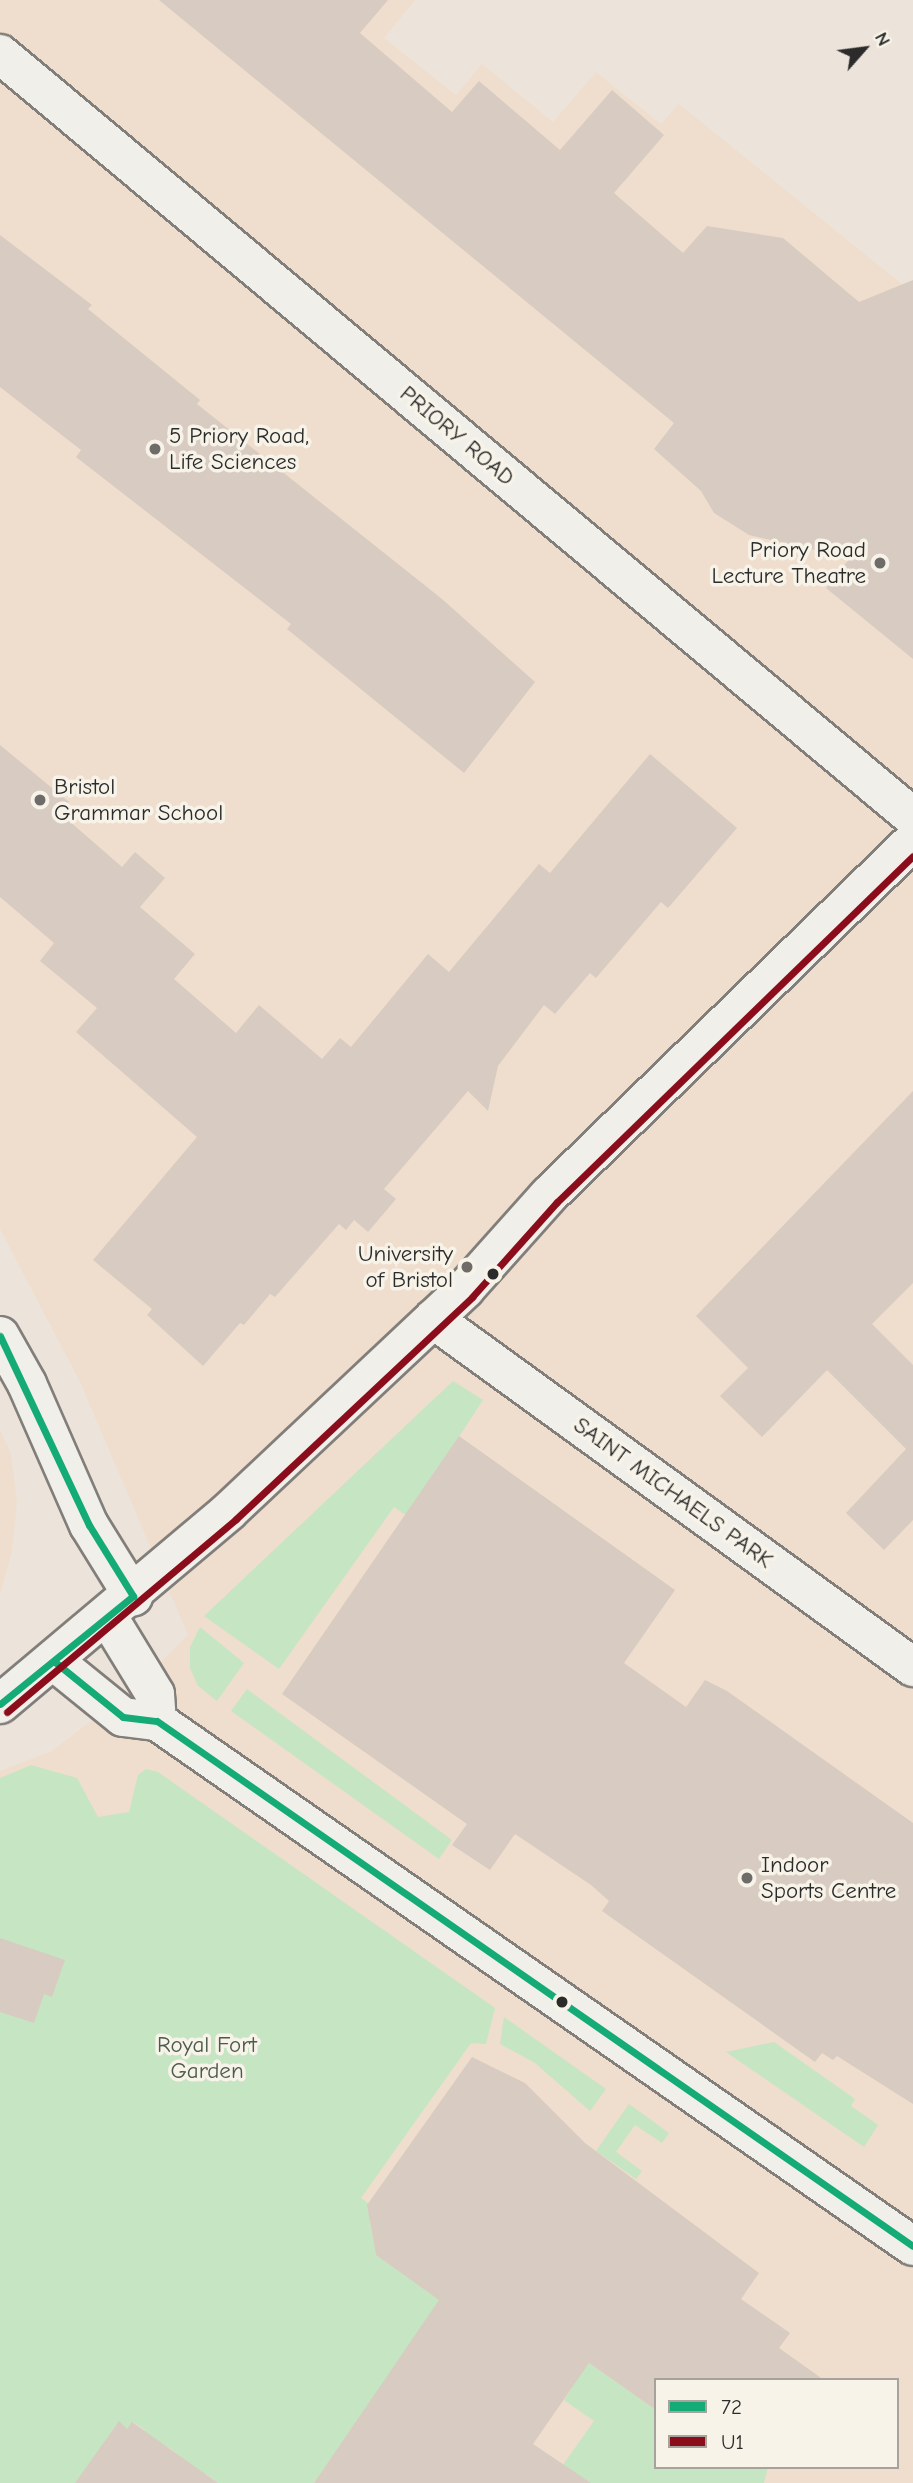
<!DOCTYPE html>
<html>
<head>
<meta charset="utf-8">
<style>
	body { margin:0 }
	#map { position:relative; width:913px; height:2483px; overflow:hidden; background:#ece3da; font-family:"Comic Neue",sans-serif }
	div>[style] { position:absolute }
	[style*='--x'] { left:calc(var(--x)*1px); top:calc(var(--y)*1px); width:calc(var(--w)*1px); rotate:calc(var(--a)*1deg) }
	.built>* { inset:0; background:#efdecd }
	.green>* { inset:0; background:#c6e5c2 }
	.building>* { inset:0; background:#d8cbc1 }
	.roads { filter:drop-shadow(2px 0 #827e7a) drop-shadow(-2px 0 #827e7a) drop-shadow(0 2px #827e7a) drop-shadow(0 -2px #827e7a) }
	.minor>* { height:38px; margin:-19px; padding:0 19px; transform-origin:19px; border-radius:19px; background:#f1efea }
	.bus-1>* { height:7px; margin:-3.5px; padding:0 3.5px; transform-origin:3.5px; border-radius:3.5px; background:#14ab77 }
	.bus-2>* { height:7px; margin:-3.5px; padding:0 3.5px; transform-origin:3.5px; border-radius:3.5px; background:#8b0d1b }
	.dots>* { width:19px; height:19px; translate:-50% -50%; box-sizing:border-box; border:4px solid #f7f3e8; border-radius:50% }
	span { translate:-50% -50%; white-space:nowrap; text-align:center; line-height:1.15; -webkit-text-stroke:7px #f7f3e8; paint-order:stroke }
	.poi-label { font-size:23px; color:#2b2b2b }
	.left { translate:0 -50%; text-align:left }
	.right { translate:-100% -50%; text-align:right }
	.street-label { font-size:23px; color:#2b2b2b }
	.park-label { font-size:23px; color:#4a5a4c }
	.legend { position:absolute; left:654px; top:2378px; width:245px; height:91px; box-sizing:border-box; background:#f7f3e8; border:2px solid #a5a39c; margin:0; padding:9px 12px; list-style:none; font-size:21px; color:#2b2b2b }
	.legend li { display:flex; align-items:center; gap:14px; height:35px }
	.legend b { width:35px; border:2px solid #a5a39c }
	.north { position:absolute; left:829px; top:14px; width:70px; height:70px; -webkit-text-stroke:5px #f7f3e8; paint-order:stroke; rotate:62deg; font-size:19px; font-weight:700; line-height:28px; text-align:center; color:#2b2b2b }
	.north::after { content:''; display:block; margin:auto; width:24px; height:32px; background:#2b2b2b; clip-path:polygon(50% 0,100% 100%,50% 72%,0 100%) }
</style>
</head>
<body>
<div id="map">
	<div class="built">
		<i style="clip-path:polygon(evenodd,0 0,415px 0,384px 38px,456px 95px,482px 64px,553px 122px,596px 72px,661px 124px,679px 104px,913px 293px,913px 2483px,0 2483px,0 1771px,52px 1751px,138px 1685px,188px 1635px,80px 1382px,0 1229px,0 0,656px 2380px,897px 2380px,897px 2467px,656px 2467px,656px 2380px)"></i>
		<i style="clip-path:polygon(0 1430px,11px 1454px,17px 1502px,12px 1552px,0 1593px)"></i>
	</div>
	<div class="green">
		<i style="clip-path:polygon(453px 1381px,483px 1400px,407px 1516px,394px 1507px,279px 1669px,204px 1616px)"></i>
		<i style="clip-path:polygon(200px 1627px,244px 1663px,217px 1701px,198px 1686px,190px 1668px,190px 1647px)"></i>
		<i style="clip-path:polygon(247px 1689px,452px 1840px,439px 1859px,231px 1711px)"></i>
		<i style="clip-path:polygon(31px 1765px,77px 1778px,98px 1817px,129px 1812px,138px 1775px,146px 1769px,158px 1772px,495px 2008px,486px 2044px,471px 2043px,361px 2198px,379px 2211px,370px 2223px,376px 2255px,441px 2301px,322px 2472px,328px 2477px,323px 2483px,218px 2483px,206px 2474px,201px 2481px,177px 2464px,181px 2457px,170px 2448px,140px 2438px,145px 2430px,133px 2422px,127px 2429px,116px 2425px,86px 2469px,86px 2483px,0 2483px,0 1778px)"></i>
		<i style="clip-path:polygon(504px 2017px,606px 2089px,590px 2111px,535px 2063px,500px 2044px)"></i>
		<i style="clip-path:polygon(774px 2042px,855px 2099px,851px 2106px,878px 2125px,864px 2147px,726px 2052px)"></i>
		<i style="clip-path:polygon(629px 2104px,669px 2133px,662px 2143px,635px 2125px,616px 2152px,642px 2171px,636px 2179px,596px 2151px)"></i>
		<i style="clip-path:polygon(583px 2359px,656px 2410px,656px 2467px,768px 2467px,764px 2483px,550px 2483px,594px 2421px,564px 2400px,572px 2388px,566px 2383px)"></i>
	</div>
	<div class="building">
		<i style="clip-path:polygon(159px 0,388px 0,360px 33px,452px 112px,479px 81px,560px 150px,612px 90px,664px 135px,614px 193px,683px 253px,707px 226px,783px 238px,859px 302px,913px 280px,913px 659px,826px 588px,850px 558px,749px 535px,714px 513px,701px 491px,654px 449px,674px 423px)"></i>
		<i style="clip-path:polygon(0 235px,92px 305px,88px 309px,200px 400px,197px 404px,442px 599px,535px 682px,464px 773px,287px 629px,291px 624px,76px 457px,81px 450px,0 387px)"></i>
		<i style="clip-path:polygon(0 745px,69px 802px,60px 813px,122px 867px,135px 852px,165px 878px,140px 907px,195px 954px,174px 979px,236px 1033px,259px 1005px,322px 1059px,340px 1038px,351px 1047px,428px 954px,449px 972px,539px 864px,550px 873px,650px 754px,737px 828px,668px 908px,661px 902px,596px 978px,590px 973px,555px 1014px,544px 1005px,498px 1066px,488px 1111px,468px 1091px,384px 1189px,396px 1199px,368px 1232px,354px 1220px,346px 1230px,339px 1224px,275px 1297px,270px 1294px,244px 1325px,240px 1323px,203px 1366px,147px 1315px,152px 1309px,93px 1260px,197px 1137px,76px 1032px,97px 1008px,40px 961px,54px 943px,0 897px)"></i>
		<i style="clip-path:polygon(913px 1091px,913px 1283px,872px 1324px,913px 1365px,913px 1520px,884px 1550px,846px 1513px,906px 1449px,827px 1370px,762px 1437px,720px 1396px,748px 1368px,696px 1316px)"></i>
		<i style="clip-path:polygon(459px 1436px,675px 1590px,624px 1663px,686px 1707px,705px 1680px,727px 1691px,913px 1823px,913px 2104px,837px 2056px,833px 2060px,822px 2053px,815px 2062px,602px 1911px,609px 1901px,591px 1885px,515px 1834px,490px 1870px,452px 1845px,467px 1824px,282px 1694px)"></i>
		<i style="clip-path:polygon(0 1938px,65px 1960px,52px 1997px,44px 1994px,34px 2023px,0 2012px)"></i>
		<i style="clip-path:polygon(472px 2057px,525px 2083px,585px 2143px,759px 2273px,741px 2299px,790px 2333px,779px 2348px,824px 2380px,656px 2380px,656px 2410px,589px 2363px,533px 2444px,591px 2483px,314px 2483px,439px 2300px,376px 2255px,367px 2205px)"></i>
		<i style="clip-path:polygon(119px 2421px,127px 2429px,132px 2422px,218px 2483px,75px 2483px)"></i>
	</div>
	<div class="roads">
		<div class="minor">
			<i style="--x:0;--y:54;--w:1190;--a:39.89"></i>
			<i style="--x:433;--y:1319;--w:593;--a:35.94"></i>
			<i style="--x:0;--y:1336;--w:55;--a:60.6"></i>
			<i style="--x:27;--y:1384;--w:154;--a:66.3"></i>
			<i style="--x:89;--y:1525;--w:84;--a:58.2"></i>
			<i style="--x:108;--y:1617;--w:90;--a:58.6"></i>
			<i style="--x:155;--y:1694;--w:27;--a:86"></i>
			<i style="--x:55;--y:1662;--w:87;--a:39"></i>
			<i style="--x:123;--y:1717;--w:34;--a:7"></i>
			<i style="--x:157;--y:1721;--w:920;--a:34.78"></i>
			<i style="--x:0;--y:1704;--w:299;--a:-40.1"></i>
			<i style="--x:229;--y:1511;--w:324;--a:-43.2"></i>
			<i style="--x:465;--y:1289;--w:126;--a:-48.2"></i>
			<i style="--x:549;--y:1195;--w:508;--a:-44.2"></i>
		</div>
	</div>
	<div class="bus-1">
		<i style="--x:0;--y:1336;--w:209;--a:64.8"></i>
		<i style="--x:89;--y:1525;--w:84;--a:58.2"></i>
		<i style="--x:133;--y:1596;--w:171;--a:140.9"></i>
		<i style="--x:55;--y:1662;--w:87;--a:39"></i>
		<i style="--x:123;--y:1717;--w:34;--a:7"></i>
		<i style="--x:157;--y:1721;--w:920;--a:34.78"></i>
	</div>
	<div class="bus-2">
		<i style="--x:7;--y:1712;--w:299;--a:-40.1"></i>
		<i style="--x:236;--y:1519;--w:324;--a:-43.2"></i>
		<i style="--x:472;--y:1297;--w:127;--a:-48.2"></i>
		<i style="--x:557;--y:1202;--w:496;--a:-44.2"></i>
	</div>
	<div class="dots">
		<i style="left:155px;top:449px;background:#6f6b68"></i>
		<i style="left:880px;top:563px;background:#6f6b68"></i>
		<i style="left:40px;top:800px;background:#6f6b68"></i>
		<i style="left:467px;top:1267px;background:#6f6b68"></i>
		<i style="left:493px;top:1274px;background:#2b2b2b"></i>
		<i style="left:747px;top:1878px;background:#6f6b68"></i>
		<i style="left:562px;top:2002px;background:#2b2b2b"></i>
	</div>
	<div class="poi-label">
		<span class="left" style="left:169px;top:449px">5 Priory Road,<br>Life Sciences</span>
		<span class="right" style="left:866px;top:563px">Priory Road<br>Lecture Theatre</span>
		<span class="left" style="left:54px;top:800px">Bristol<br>Grammar School</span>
		<span class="right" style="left:453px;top:1267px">University<br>of Bristol</span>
		<span class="left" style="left:761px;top:1878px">Indoor<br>Sports Centre</span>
	</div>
	<div class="street-label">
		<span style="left:457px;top:436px;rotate:40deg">PRIORY ROAD</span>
		<span style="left:673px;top:1493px;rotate:36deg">SAINT MICHAELS PARK</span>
	</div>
	<div class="park-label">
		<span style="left:207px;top:2058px">Royal Fort<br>Garden</span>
	</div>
	<ul class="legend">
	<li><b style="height:9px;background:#14ab77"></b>72</li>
	<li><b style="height:9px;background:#8b0d1b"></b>U1</li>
	</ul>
	<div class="north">N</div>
</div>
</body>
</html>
